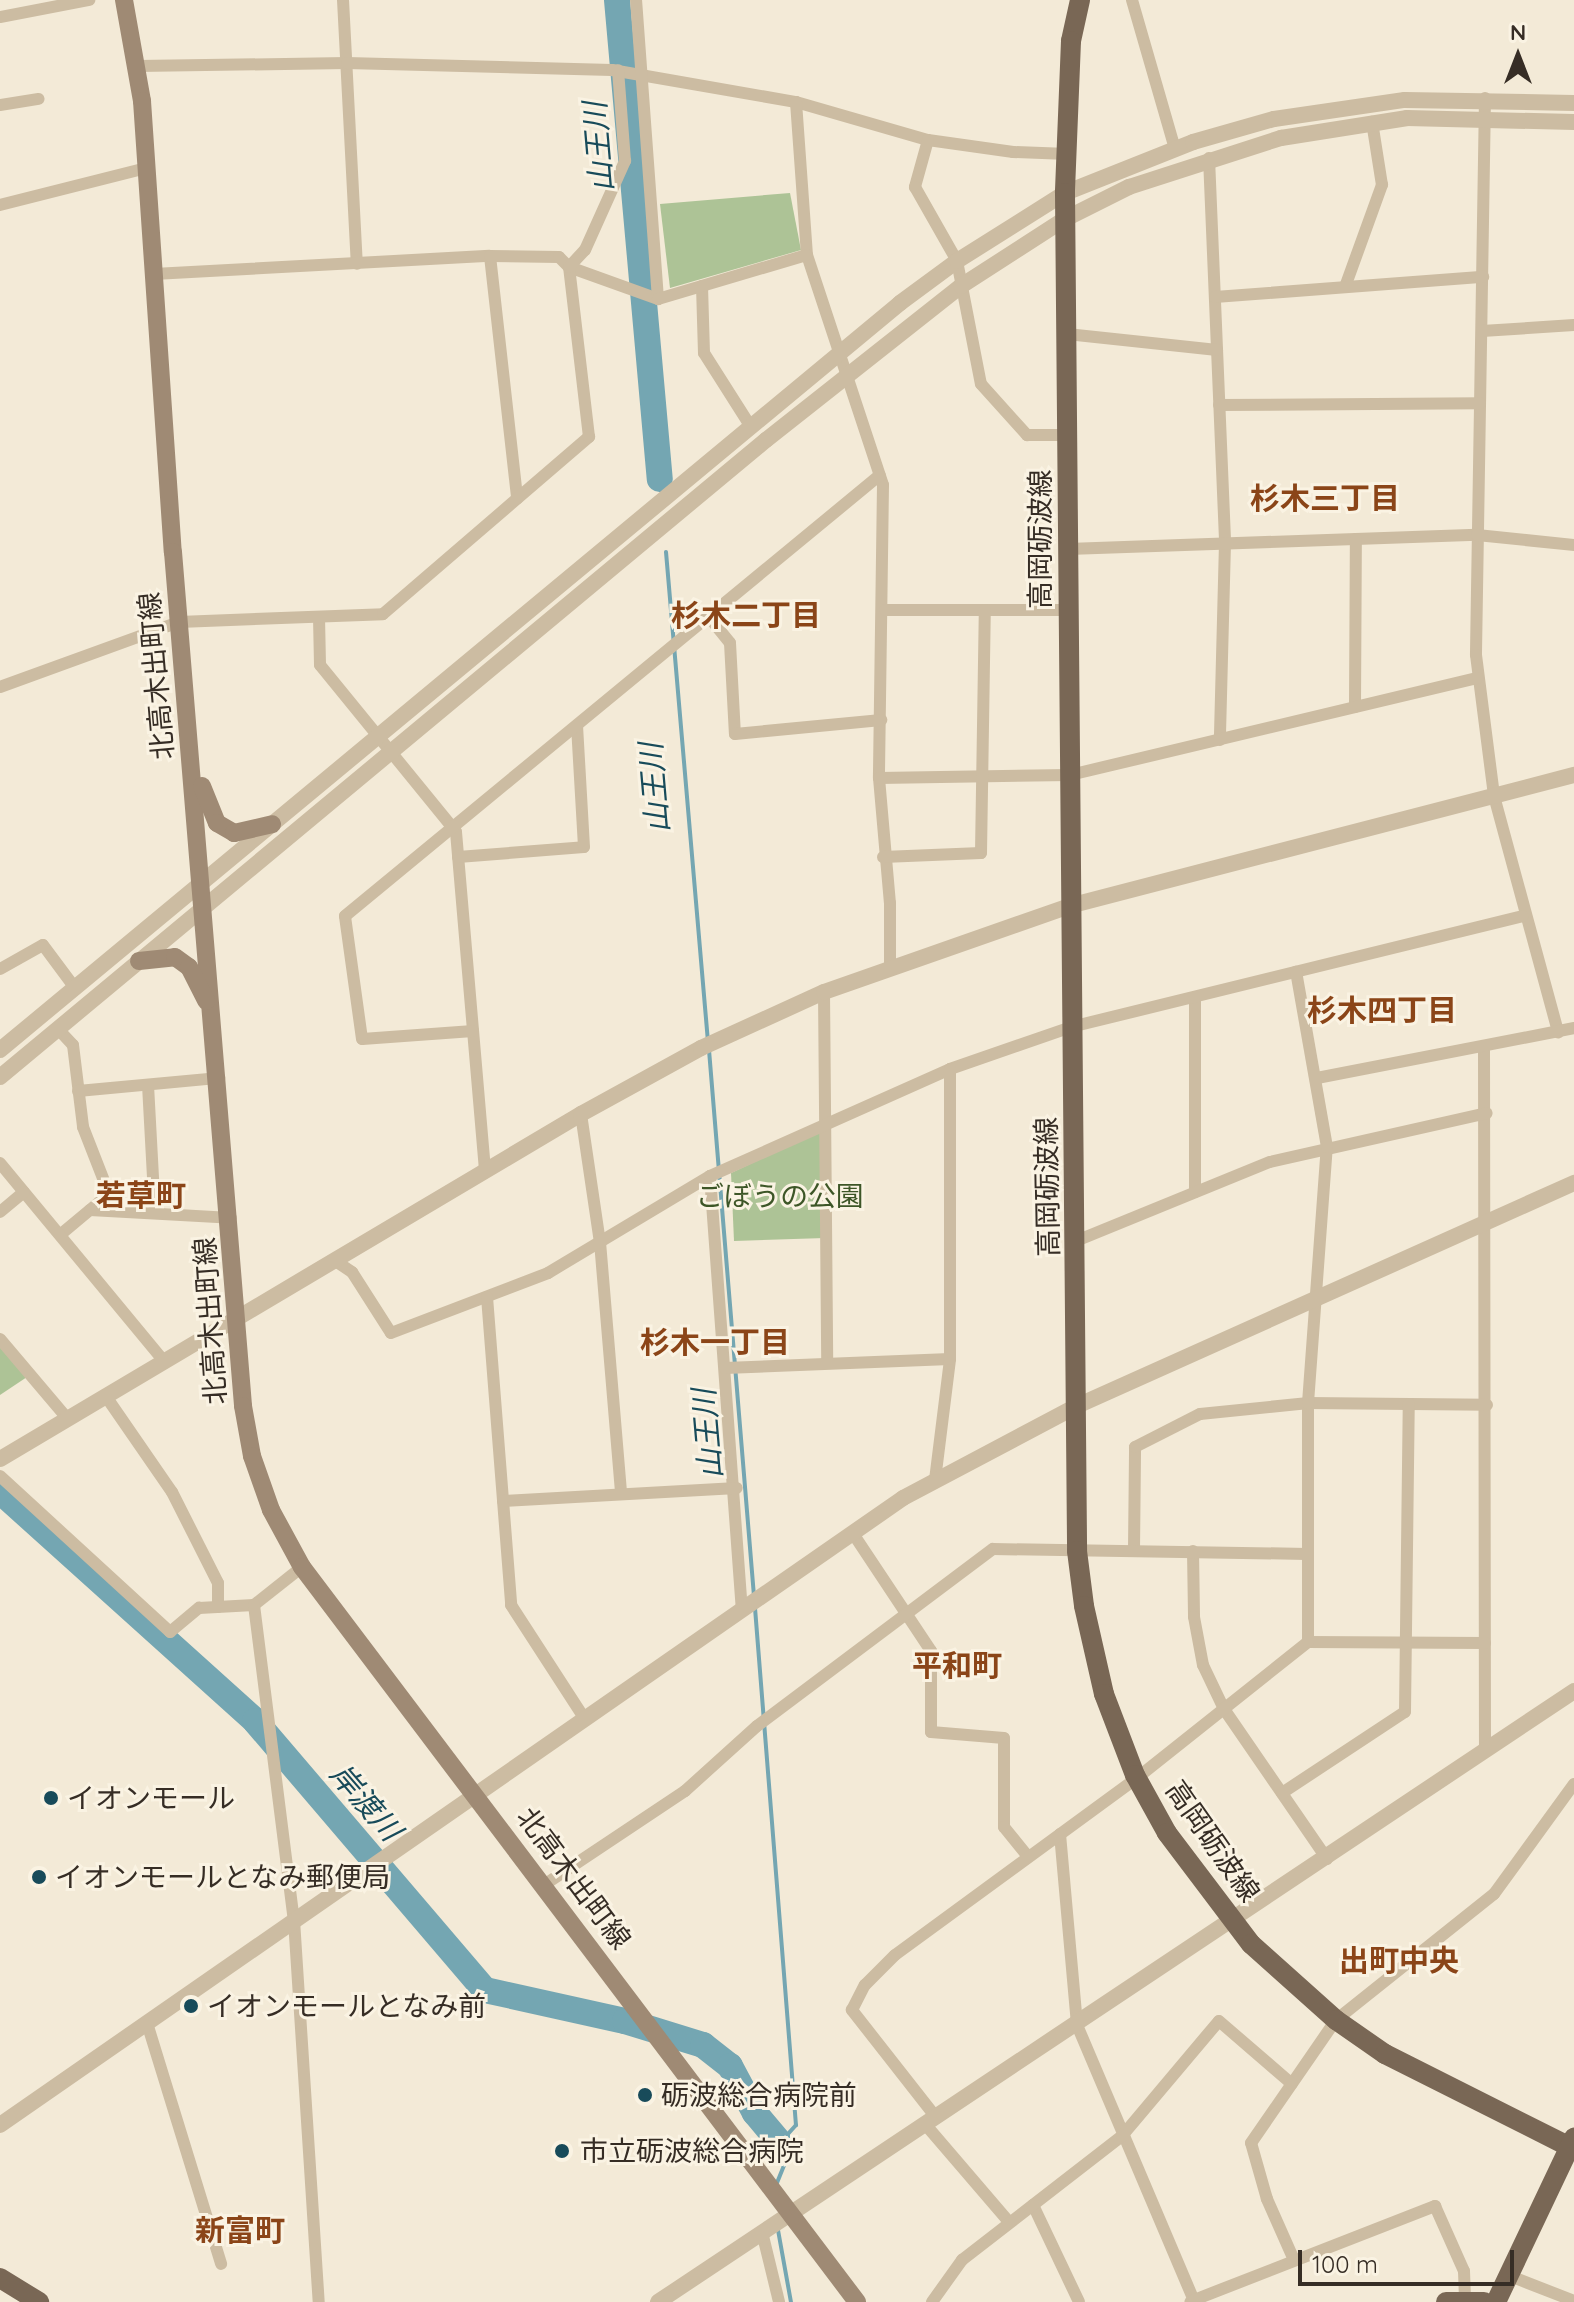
<!DOCTYPE html>
<html>
<head>
<meta charset="utf-8">
<style>
	body { margin:0 }
	#map { position:relative; width:1574px; height:2302px; overflow:hidden; background:#f3ead7; font-family:Quicksand,"Noto Sans JP",sans-serif }
	div>[style] { position:absolute }
	[style*='--x'] { left:calc(var(--x)*1px); top:calc(var(--y)*1px); width:calc(var(--w)*1px); rotate:calc(var(--a)*1deg) }
	.green>* { inset:0; background:#adc396 }
	.stream>* { height:4px; margin:-2px; padding:0 2px; transform-origin:2px; border-radius:2px; background:#74a6b2 }
	.river>* { height:26px; margin:-13px; padding:0 13px; transform-origin:13px; border-radius:13px; background:#74a6b2 }
	.minor>* { height:12px; margin:-6px; padding:0 6px; transform-origin:6px; border-radius:6px; background:#ccbca2 }
	.tertiary>* { height:16px; margin:-8px; padding:0 8px; transform-origin:8px; border-radius:8px; background:#ccbca2 }
	.secondary>* { height:18px; margin:-9px; padding:0 9px; transform-origin:9px; border-radius:9px; background:#9f8a74 }
	.primary>* { height:20px; margin:-10px; padding:0 10px; transform-origin:10px; border-radius:10px; background:#796755 }
	.dots>* { width:22px; height:22px; translate:-50% -50%; box-sizing:border-box; border:4px solid #faf3e3; border-radius:50% }
	span { translate:-50% -50%; white-space:nowrap; text-align:center; line-height:1.15; -webkit-text-stroke:6px #faf3e3; paint-order:stroke }
	.street-label { font-size:28px; color:#362d25 }
	.park-label { font-size:28px; color:#3d5627 }
	.poi-label { font-size:28px; color:#362d25 }
	.left { translate:0 -50%; text-align:left }
	.water-label { font-size:30px; color:#184b5a; font-style:italic }
	.neighbourhood-label { font-size:30px; color:#8b4518; font-weight:700 }
	.north { position:absolute; left:1478px; top:16px; width:80px; height:80px; -webkit-text-stroke:6px #faf3e3; paint-order:stroke; rotate:0deg; font-size:22px; font-weight:700; line-height:32px; text-align:center; color:#362d25 }
	.north::after { content:''; display:block; margin:auto; width:28px; height:36px; background:#362d25; clip-path:polygon(50% 0,100% 100%,50% 72%,0 100%) }
	.scale { position:absolute; left:1298px; top:2250px; width:216px; height:36px; box-sizing:border-box; border:4px solid #362d25; border-top:0; padding-left:10px; font-size:24px; line-height:28px; white-space:nowrap; color:#362d25; -webkit-text-stroke:6px #faf3e3; paint-order:stroke }
</style>
</head>
<body>
<div id="map">
	<div class="green">
		<i style="clip-path:polygon(790px 193px,801px 250px,670px 288px,660px 204px)"></i>
		<i style="clip-path:polygon(824px 1129px,825px 1238px,734px 1241px,731px 1173px)"></i>
		<i style="clip-path:polygon(0 1346px,27px 1377px,0 1395px)"></i>
	</div>
	<div class="stream">
		<i style="--x:666;--y:552;--w:491;--a:85.1"></i>
		<i style="--x:709;--y:1050;--w:548;--a:85.29"></i>
		<i style="--x:755;--y:1608;--w:519;--a:85.47"></i>
		<i style="--x:796;--y:2125;--w:24;--a:132"></i>
		<i style="--x:780;--y:2143;--w:21;--a:76"></i>
		<i style="--x:785;--y:2163;--w:24;--a:112"></i>
		<i style="--x:778;--y:2230;--w:73;--a:79.8"></i>
	</div>
	<div class="river">
		<i style="--x:617;--y:0;--w:481;--a:84.9"></i>
		<i style="--x:0;--y:1491;--w:343;--a:42"></i>
		<i style="--x:255;--y:1721;--w:354;--a:49.5"></i>
		<i style="--x:485;--y:1990;--w:143;--a:12.5"></i>
		<i style="--x:625;--y:2021;--w:82;--a:17.1"></i>
		<i style="--x:703;--y:2045;--w:34;--a:38"></i>
		<i style="--x:730;--y:2066;--w:53;--a:62"></i>
		<i style="--x:755;--y:2113;--w:39;--a:50"></i>
	</div>
	<div class="minor">
		<i style="--x:343;--y:0;--w:264;--a:87"></i>
		<i style="--x:1132;--y:0;--w:155;--a:73.9"></i>
		<i style="--x:0;--y:17;--w:91;--a:-10.8"></i>
		<i style="--x:138;--y:66;--w:209;--a:-0.8"></i>
		<i style="--x:347;--y:63;--w:265;--a:1.5"></i>
		<i style="--x:612;--y:70;--w:187;--a:9.9"></i>
		<i style="--x:796;--y:102;--w:137;--a:16.1"></i>
		<i style="--x:928;--y:140;--w:86;--a:8"></i>
		<i style="--x:1013;--y:152;--w:55;--a:2.1"></i>
		<i style="--x:1485;--y:98;--w:557;--a:90.93"></i>
		<i style="--x:1476;--y:655;--w:142;--a:82.7"></i>
		<i style="--x:1494;--y:796;--w:245;--a:74.8"></i>
		<i style="--x:796;--y:102;--w:153;--a:85.9"></i>
		<i style="--x:807;--y:255;--w:242;--a:71.7"></i>
		<i style="--x:883;--y:485;--w:293;--a:90.8"></i>
		<i style="--x:879;--y:778;--w:125;--a:85"></i>
		<i style="--x:890;--y:903;--w:64;--a:90"></i>
		<i style="--x:0;--y:105;--w:39;--a:-9"></i>
		<i style="--x:928;--y:140;--w:49;--a:105.5"></i>
		<i style="--x:915;--y:187;--w:85;--a:60.4"></i>
		<i style="--x:957;--y:261;--w:125;--a:79"></i>
		<i style="--x:981;--y:384;--w:69;--a:48"></i>
		<i style="--x:1027;--y:435;--w:41;--a:0"></i>
		<i style="--x:1209;--y:158;--w:385;--a:87.6"></i>
		<i style="--x:1225;--y:543;--w:197;--a:91.5"></i>
		<i style="--x:0;--y:205;--w:151;--a:-14.2"></i>
		<i style="--x:490;--y:256;--w:244;--a:83.6"></i>
		<i style="--x:154;--y:274;--w:336;--a:-3.1"></i>
		<i style="--x:490;--y:256;--w:69;--a:0.8"></i>
		<i style="--x:559;--y:257;--w:14;--a:45"></i>
		<i style="--x:569;--y:267;--w:95;--a:19.8"></i>
		<i style="--x:658;--y:299;--w:300;--a:-94.2"></i>
		<i style="--x:702;--y:286;--w:67;--a:88.3"></i>
		<i style="--x:704;--y:353;--w:88;--a:57.6"></i>
		<i style="--x:1345;--y:287;--w:109;--a:-70.1"></i>
		<i style="--x:1382;--y:185;--w:64;--a:-99"></i>
		<i style="--x:1215;--y:297;--w:269;--a:-4.3"></i>
		<i style="--x:658;--y:299;--w:155;--a:-16.5"></i>
		<i style="--x:1482;--y:331;--w:92;--a:-3.7"></i>
		<i style="--x:1067;--y:334;--w:151;--a:6.1"></i>
		<i style="--x:1219;--y:405;--w:261;--a:-0.4"></i>
		<i style="--x:1068;--y:549;--w:409;--a:-2"></i>
		<i style="--x:1477;--y:535;--w:98;--a:5.9"></i>
		<i style="--x:885;--y:610;--w:183;--a:0"></i>
		<i style="--x:319;--y:617;--w:48;--a:88.8"></i>
		<i style="--x:320;--y:665;--w:215;--a:50.8"></i>
		<i style="--x:456;--y:832;--w:339;--a:85.1"></i>
		<i style="--x:709;--y:617;--w:33;--a:51"></i>
		<i style="--x:730;--y:643;--w:91;--a:86.9"></i>
		<i style="--x:735;--y:734;--w:147;--a:-5.5"></i>
		<i style="--x:0;--y:687;--w:190;--a:-20"></i>
		<i style="--x:179;--y:622;--w:204;--a:-2.2"></i>
		<i style="--x:383;--y:614;--w:272;--a:-40.7"></i>
		<i style="--x:589;--y:437;--w:171;--a:-96.7"></i>
		<i style="--x:569;--y:267;--w:23;--a:-47"></i>
		<i style="--x:585;--y:250;--w:98;--a:-65.8"></i>
		<i style="--x:625;--y:161;--w:91;--a:-94.4"></i>
		<i style="--x:1355;--y:707;--w:168;--a:-89.7"></i>
		<i style="--x:879;--y:778;--w:191;--a:-0.9"></i>
		<i style="--x:1070;--y:775;--w:419;--a:-13.4"></i>
		<i style="--x:458;--y:857;--w:126;--a:-4.5"></i>
		<i style="--x:584;--y:847;--w:121;--a:-93.3"></i>
		<i style="--x:883;--y:857;--w:98;--a:-2.3"></i>
		<i style="--x:981;--y:853;--w:243;--a:-89.1"></i>
		<i style="--x:0;--y:969;--w:49;--a:-29.2"></i>
		<i style="--x:43;--y:945;--w:54;--a:53.3"></i>
		<i style="--x:824;--y:992;--w:369;--a:89.5"></i>
		<i style="--x:1195;--y:997;--w:195;--a:90"></i>
		<i style="--x:58;--y:1029;--w:22;--a:47"></i>
		<i style="--x:73;--y:1045;--w:83;--a:83"></i>
		<i style="--x:83;--y:1127;--w:58;--a:68.7"></i>
		<i style="--x:104;--y:1181;--w:18;--a:93"></i>
		<i style="--x:103;--y:1199;--w:56;--a:140.1"></i>
		<i style="--x:473;--y:1031;--w:111;--a:175.9"></i>
		<i style="--x:362;--y:1039;--w:124;--a:-97.9"></i>
		<i style="--x:345;--y:916;--w:693;--a:-39.5"></i>
		<i style="--x:1484;--y:1047;--w:703;--a:89.92"></i>
		<i style="--x:1317;--y:1078;--w:262;--a:-11"></i>
		<i style="--x:148;--y:1085;--w:128;--a:86.9"></i>
		<i style="--x:78;--y:1091;--w:142;--a:-5.3"></i>
		<i style="--x:581;--y:1114;--w:129;--a:81.6"></i>
		<i style="--x:600;--y:1242;--w:251;--a:85.2"></i>
		<i style="--x:0;--y:1163;--w:257;--a:50.4"></i>
		<i style="--x:710;--y:1176;--w:433;--a:85.8"></i>
		<i style="--x:90;--y:1210;--w:141;--a:3.2"></i>
		<i style="--x:0;--y:1212;--w:31;--a:-40"></i>
		<i style="--x:1076;--y:1241;--w:209;--a:-22.2"></i>
		<i style="--x:1270;--y:1162;--w:222;--a:-12.7"></i>
		<i style="--x:334;--y:1260;--w:22;--a:34"></i>
		<i style="--x:352;--y:1272;--w:72;--a:57.4"></i>
		<i style="--x:391;--y:1333;--w:168;--a:-20.9"></i>
		<i style="--x:548;--y:1273;--w:189;--a:-30.9"></i>
		<i style="--x:710;--y:1176;--w:263;--a:-24"></i>
		<i style="--x:950;--y:1069;--w:128;--a:-19.1"></i>
		<i style="--x:1071;--y:1027;--w:465;--a:-13.8"></i>
		<i style="--x:487;--y:1297;--w:309;--a:85.5"></i>
		<i style="--x:511;--y:1605;--w:135;--a:57.1"></i>
		<i style="--x:0;--y:1339;--w:104;--a:49.7"></i>
		<i style="--x:725;--y:1368;--w:225;--a:-2.3"></i>
		<i style="--x:105;--y:1395;--w:118;--a:55.4"></i>
		<i style="--x:172;--y:1492;--w:102;--a:63.2"></i>
		<i style="--x:218;--y:1583;--w:24;--a:90"></i>
		<i style="--x:0;--y:1476;--w:231;--a:42.5"></i>
		<i style="--x:170;--y:1632;--w:38;--a:-40"></i>
		<i style="--x:199;--y:1608;--w:55;--a:-3.1"></i>
		<i style="--x:935;--y:1480;--w:122;--a:-82.9"></i>
		<i style="--x:950;--y:1359;--w:290;--a:-90"></i>
		<i style="--x:503;--y:1501;--w:234;--a:-3.2"></i>
		<i style="--x:852;--y:1532;--w:143;--a:56.4"></i>
		<i style="--x:931;--y:1651;--w:81;--a:90"></i>
		<i style="--x:931;--y:1732;--w:73;--a:4.7"></i>
		<i style="--x:1004;--y:1738;--w:89;--a:90"></i>
		<i style="--x:1004;--y:1827;--w:38;--a:51"></i>
		<i style="--x:1134;--y:1549;--w:102;--a:-89.4"></i>
		<i style="--x:1135;--y:1447;--w:73;--a:-26.9"></i>
		<i style="--x:1200;--y:1414;--w:109;--a:-5.8"></i>
		<i style="--x:1308;--y:1403;--w:179;--a:0.6"></i>
		<i style="--x:1193;--y:1551;--w:66;--a:89.1"></i>
		<i style="--x:1194;--y:1617;--w:49;--a:79.4"></i>
		<i style="--x:1203;--y:1665;--w:49;--a:64.5"></i>
		<i style="--x:1224;--y:1709;--w:182;--a:55.5"></i>
		<i style="--x:302;--y:1567;--w:61;--a:141.6"></i>
		<i style="--x:254;--y:1605;--w:318;--a:82.8"></i>
		<i style="--x:294;--y:1920;--w:383;--a:86.3"></i>
		<i style="--x:1308;--y:1642;--w:177;--a:0.3"></i>
		<i style="--x:1282;--y:1793;--w:147;--a:-33.4"></i>
		<i style="--x:1405;--y:1712;--w:308;--a:-89.3"></i>
		<i style="--x:1060;--y:1834;--w:192;--a:84.9"></i>
		<i style="--x:1077;--y:2025;--w:299;--a:67"></i>
		<i style="--x:1194;--y:2300;--w:4;--a:153"></i>
		<i style="--x:544;--y:1885;--w:169;--a:-33.7"></i>
		<i style="--x:685;--y:1791;--w:97;--a:-42.1"></i>
		<i style="--x:757;--y:1726;--w:295;--a:-36.9"></i>
		<i style="--x:993;--y:1549;--w:314;--a:0.9"></i>
		<i style="--x:147;--y:2023;--w:252;--a:72.9"></i>
		<i style="--x:935;--y:2116;--w:135;--a:-128.1"></i>
		<i style="--x:852;--y:2010;--w:28;--a:-63"></i>
		<i style="--x:865;--y:1985;--w:42;--a:-45"></i>
		<i style="--x:895;--y:1955;--w:300;--a:-36.2"></i>
		<i style="--x:1137;--y:1778;--w:218;--a:-38.5"></i>
		<i style="--x:1308;--y:1642;--w:239;--a:-90"></i>
		<i style="--x:1308;--y:1403;--w:257;--a:-85.8"></i>
		<i style="--x:1327;--y:1147;--w:178;--a:-100"></i>
		<i style="--x:925;--y:2124;--w:129;--a:49.4"></i>
		<i style="--x:1033;--y:2205;--w:107;--a:64.6"></i>
		<i style="--x:762;--y:2232;--w:72;--a:76.3"></i>
		<i style="--x:1294;--y:2260;--w:67;--a:-113.9"></i>
		<i style="--x:1267;--y:2199;--w:58;--a:-105.9"></i>
		<i style="--x:1251;--y:2143;--w:150;--a:-55.4"></i>
		<i style="--x:1336;--y:2020;--w:202;--a:-38.6"></i>
		<i style="--x:1494;--y:1894;--w:136;--a:-54"></i>
		<i style="--x:1510;--y:2276;--w:69;--a:21.3"></i>
		<i style="--x:1194;--y:2300;--w:259;--a:-21.3"></i>
		<i style="--x:1435;--y:2206;--w:71;--a:66"></i>
		<i style="--x:1464;--y:2271;--w:28;--a:88"></i>
		<i style="--x:932;--y:2302;--w:52;--a:-54.5"></i>
		<i style="--x:962;--y:2260;--w:202;--a:-37.8"></i>
		<i style="--x:1122;--y:2136;--w:150;--a:-49.9"></i>
		<i style="--x:1219;--y:2021;--w:96;--a:40.8"></i>
	</div>
	<div class="tertiary">
		<i style="--x:0;--y:1050;--w:1170;--a:-39.69"></i>
		<i style="--x:900;--y:303;--w:71;--a:-36.4"></i>
		<i style="--x:957;--y:261;--w:128;--a:-32.2"></i>
		<i style="--x:1065;--y:193;--w:138;--a:-21.7"></i>
		<i style="--x:1193;--y:142;--w:84;--a:-15.9"></i>
		<i style="--x:1274;--y:119;--w:132;--a:-8.3"></i>
		<i style="--x:1405;--y:100;--w:169;--a:1"></i>
		<i style="--x:0;--y:1077;--w:996;--a:-39.75"></i>
		<i style="--x:766;--y:440;--w:248;--a:-38.3"></i>
		<i style="--x:961;--y:286;--w:124;--a:-32.8"></i>
		<i style="--x:1065;--y:219;--w:72;--a:-26.6"></i>
		<i style="--x:1129;--y:187;--w:160;--a:-17.9"></i>
		<i style="--x:1281;--y:138;--w:128;--a:-9"></i>
		<i style="--x:1407;--y:118;--w:167;--a:1.4"></i>
		<i style="--x:0;--y:1459;--w:676;--a:-30.7"></i>
		<i style="--x:581;--y:1114;--w:137;--a:-28.8"></i>
		<i style="--x:701;--y:1048;--w:135;--a:-24.5"></i>
		<i style="--x:824;--y:992;--w:264;--a:-19.3"></i>
		<i style="--x:1073;--y:905;--w:518;--a:-14.55"></i>
		<i style="--x:0;--y:2125;--w:1099;--a:-34.77"></i>
		<i style="--x:903;--y:1498;--w:199;--a:-27.9"></i>
		<i style="--x:1079;--y:1405;--w:543;--a:-24.16"></i>
		<i style="--x:658;--y:2302;--w:1101;--a:-33.7"></i>
	</div>
	<div class="secondary">
		<i style="--x:124;--y:0;--w:103;--a:79.9"></i>
		<i style="--x:142;--y:101;--w:452;--a:86.1"></i>
		<i style="--x:173;--y:552;--w:857;--a:85.31"></i>
		<i style="--x:243;--y:1406;--w:51;--a:79.8"></i>
		<i style="--x:252;--y:1456;--w:57;--a:70.6"></i>
		<i style="--x:271;--y:1510;--w:65;--a:61.5"></i>
		<i style="--x:302;--y:1567;--w:921;--a:52.94"></i>
		<i style="--x:202;--y:786;--w:40;--a:68"></i>
		<i style="--x:217;--y:823;--w:20;--a:30"></i>
		<i style="--x:234;--y:833;--w:39;--a:-13"></i>
		<i style="--x:139;--y:961;--w:36;--a:-6"></i>
		<i style="--x:175;--y:957;--w:17;--a:36"></i>
		<i style="--x:189;--y:967;--w:38;--a:63"></i>
	</div>
	<div class="primary">
		<i style="--x:1080;--y:0;--w:42;--a:102.4"></i>
		<i style="--x:1071;--y:41;--w:152;--a:92.3"></i>
		<i style="--x:1065;--y:193;--w:1358;--a:89.49"></i>
		<i style="--x:1077;--y:1551;--w:55;--a:82.7"></i>
		<i style="--x:1084;--y:1606;--w:90;--a:77.2"></i>
		<i style="--x:1104;--y:1694;--w:87;--a:69.1"></i>
		<i style="--x:1135;--y:1775;--w:66;--a:61.1"></i>
		<i style="--x:1167;--y:1833;--w:139;--a:52.9"></i>
		<i style="--x:1251;--y:1944;--w:114;--a:41.8"></i>
		<i style="--x:1336;--y:2020;--w:60;--a:34.8"></i>
		<i style="--x:1385;--y:2054;--w:212;--a:26.7"></i>
		<i style="--x:0;--y:2278;--w:46;--a:31.6"></i>
		<i style="--x:1446;--y:2302;--w:38;--a:0"></i>
		<i style="--x:1496;--y:2302;--w:182;--a:-64.6"></i>
	</div>
	<div class="dots">
		<i style="left:51px;top:1798px;background:#184b5a"></i>
		<i style="left:39px;top:1877px;background:#184b5a"></i>
		<i style="left:191px;top:2006px;background:#184b5a"></i>
		<i style="left:645px;top:2095px;background:#184b5a"></i>
		<i style="left:562px;top:2151px;background:#184b5a"></i>
	</div>
	<div class="street-label">
		<span style="left:1040px;top:539px;rotate:-90deg">高岡砺波線</span>
		<span style="left:156px;top:676px;rotate:-95deg">北高木出町線</span>
		<span style="left:1047px;top:1187px;rotate:-91deg">高岡砺波線</span>
		<span style="left:210px;top:1321px;rotate:-94deg">北高木出町線</span>
		<span style="left:1213px;top:1841px;rotate:55deg">高岡砺波線</span>
		<span style="left:574px;top:1878px;rotate:53deg">北高木出町線</span>
	</div>
	<div class="park-label">
		<span style="left:780px;top:1196px">ごぼうの公園</span>
	</div>
	<div class="poi-label">
		<span class="left" style="left:67px;top:1798px">イオンモール</span>
		<span class="left" style="left:55px;top:1877px">イオンモールとなみ郵便局</span>
		<span class="left" style="left:207px;top:2006px">イオンモールとなみ前</span>
		<span class="left" style="left:661px;top:2095px">砺波総合病院前</span>
		<span class="left" style="left:580px;top:2151px">市立砺波総合病院</span>
	</div>
	<div class="water-label">
		<span style="left:598px;top:147px;rotate:-95deg">山王川</span>
		<span style="left:654px;top:788px;rotate:-95deg">山王川</span>
		<span style="left:707px;top:1434px;rotate:-95deg">山王川</span>
		<span style="left:366px;top:1802px;rotate:49deg">岸渡川</span>
	</div>
	<div class="neighbourhood-label">
		<span style="left:1325px;top:498px">杉木三丁目</span>
		<span style="left:746px;top:615px">杉木二丁目</span>
		<span style="left:1382px;top:1010px">杉木四丁目</span>
		<span style="left:141px;top:1195px">若草町</span>
		<span style="left:715px;top:1342px">杉木一丁目</span>
		<span style="left:957px;top:1665px">平和町</span>
		<span style="left:1399px;top:1960px">出町中央</span>
		<span style="left:240px;top:2230px">新富町</span>
	</div>
	<div class="north">N</div>
	<div class="scale">100 m</div>
</div>
</body>
</html>
